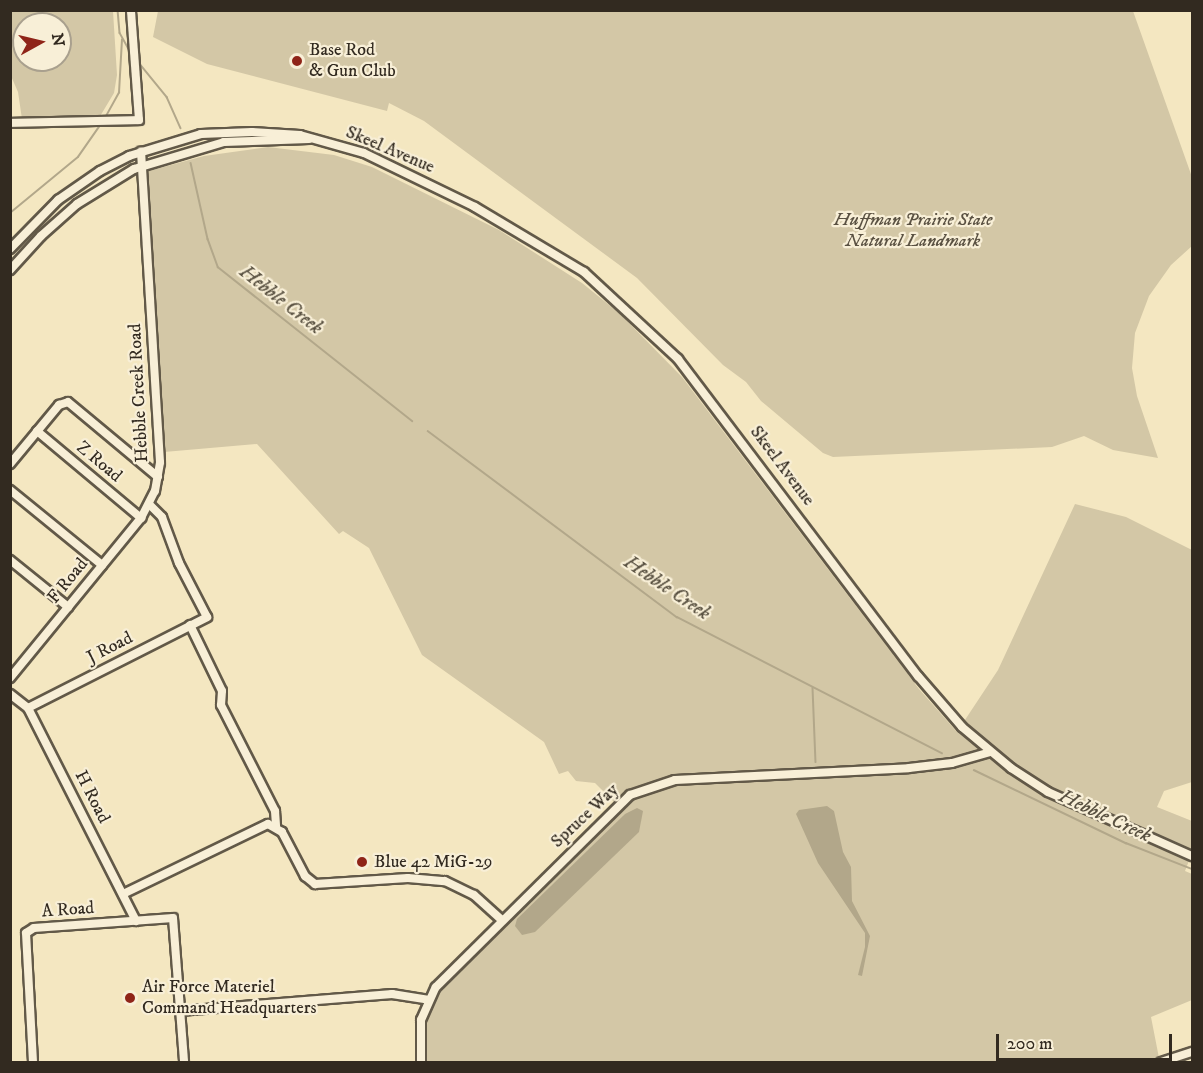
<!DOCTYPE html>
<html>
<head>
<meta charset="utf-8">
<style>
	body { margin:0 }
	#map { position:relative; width:1203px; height:1073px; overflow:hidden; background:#f4e7c1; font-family:"IM FELL DW Pica",serif }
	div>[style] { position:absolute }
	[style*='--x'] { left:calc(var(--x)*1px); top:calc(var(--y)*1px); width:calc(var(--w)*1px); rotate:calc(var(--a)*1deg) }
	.green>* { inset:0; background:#d3c7a6 }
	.water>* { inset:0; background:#b2a78a }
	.stream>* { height:1.5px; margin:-0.75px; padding:0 0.75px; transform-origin:0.75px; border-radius:0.75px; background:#b2a78a }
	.roads { filter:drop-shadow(2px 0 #625948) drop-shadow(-2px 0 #625948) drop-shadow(0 2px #625948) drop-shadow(0 -2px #625948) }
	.minor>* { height:8px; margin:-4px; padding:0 4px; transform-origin:4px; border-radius:4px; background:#f8efd7 }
	.dots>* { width:16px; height:16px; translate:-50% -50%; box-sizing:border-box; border:3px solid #f8efd7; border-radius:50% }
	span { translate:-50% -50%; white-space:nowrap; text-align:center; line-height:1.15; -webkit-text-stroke:4.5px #f8efd7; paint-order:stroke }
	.poi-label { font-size:18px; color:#322a20 }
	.left { translate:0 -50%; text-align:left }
	.street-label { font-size:18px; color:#322a20 }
	.park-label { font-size:18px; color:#5a5142; font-style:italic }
	.water-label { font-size:20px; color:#585040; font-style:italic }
	.frame { position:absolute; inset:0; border:12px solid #322a20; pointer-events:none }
	.north { position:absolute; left:12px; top:12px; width:60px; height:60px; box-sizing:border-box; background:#f8efd7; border:2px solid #a9a08e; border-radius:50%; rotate:82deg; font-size:16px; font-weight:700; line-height:24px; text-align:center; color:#322a20 }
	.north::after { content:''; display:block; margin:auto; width:21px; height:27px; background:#8f2418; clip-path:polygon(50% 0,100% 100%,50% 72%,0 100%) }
	.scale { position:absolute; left:996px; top:1034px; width:176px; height:27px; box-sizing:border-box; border:3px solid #322a20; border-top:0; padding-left:8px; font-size:18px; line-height:21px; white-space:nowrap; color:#322a20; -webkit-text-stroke:4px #f8efd7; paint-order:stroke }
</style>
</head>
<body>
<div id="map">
	<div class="green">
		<i style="clip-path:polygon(evenodd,10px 11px,113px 11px,117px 75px,114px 93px,99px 118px,22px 119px,18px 92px,11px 76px,10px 11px,24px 24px,60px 24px,60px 60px,24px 60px,24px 24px)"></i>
		<i style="clip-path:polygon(158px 11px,1133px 11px,1192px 177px,1192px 246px,1171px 265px,1149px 296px,1135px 333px,1132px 368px,1137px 396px,1158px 458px,1113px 450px,1084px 436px,1052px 447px,833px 457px,823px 453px,761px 401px,746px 382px,723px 365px,637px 278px,424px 121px,389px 103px,387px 111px,207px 64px,153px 37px)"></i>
		<i style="clip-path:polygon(268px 147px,334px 155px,372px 167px,499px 230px,582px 283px,619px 313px,682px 377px,919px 689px,957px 732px,998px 670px,1075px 504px,1126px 517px,1192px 550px,1192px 782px,1164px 791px,1157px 807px,1192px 821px,1192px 853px,1185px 871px,1192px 874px,1192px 1000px,1151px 1017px,1159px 1058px,1150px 1062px,425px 1062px,427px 1012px,444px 982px,620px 808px,595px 783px,576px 781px,568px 771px,559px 774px,544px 742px,422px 655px,369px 548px,343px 531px,339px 534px,257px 444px,164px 452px,147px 175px,149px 171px,204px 156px)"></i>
	</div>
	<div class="water">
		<i style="clip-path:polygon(827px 806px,834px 811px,843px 852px,851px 867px,852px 901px,870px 936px,862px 976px,858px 975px,865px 947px,865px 933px,818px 863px,796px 814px,799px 810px)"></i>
		<i style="clip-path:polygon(637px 808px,643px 811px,639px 832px,535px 932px,522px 935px,515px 926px,517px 919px,625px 814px)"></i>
	</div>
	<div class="stream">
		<i style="--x:118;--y:10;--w:23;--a:85"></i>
		<i style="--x:120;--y:33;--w:18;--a:61"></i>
		<i style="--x:140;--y:64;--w:43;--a:50.7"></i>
		<i style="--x:167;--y:97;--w:34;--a:66"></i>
		<i style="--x:105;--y:118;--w:29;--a:-61"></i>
		<i style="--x:119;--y:93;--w:53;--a:-86.8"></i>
		<i style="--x:191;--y:163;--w:78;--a:77.4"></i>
		<i style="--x:208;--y:239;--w:30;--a:70"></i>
		<i style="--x:218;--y:267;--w:248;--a:38.4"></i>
		<i style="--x:10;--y:213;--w:88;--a:-39.5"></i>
		<i style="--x:78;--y:157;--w:40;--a:-55.1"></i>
		<i style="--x:428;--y:431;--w:311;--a:36.8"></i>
		<i style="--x:677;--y:617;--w:298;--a:27.2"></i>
		<i style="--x:813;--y:688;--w:74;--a:87.7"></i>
		<i style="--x:974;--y:770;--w:169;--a:25.7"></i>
		<i style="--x:1126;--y:843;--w:71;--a:21.5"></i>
	</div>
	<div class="roads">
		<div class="minor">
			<i style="--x:10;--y:123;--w:129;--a:-1.3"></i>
			<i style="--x:139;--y:120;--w:110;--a:-94.2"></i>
			<i style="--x:10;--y:249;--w:69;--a:-45.6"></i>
			<i style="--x:58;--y:200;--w:51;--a:-34.6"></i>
			<i style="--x:100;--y:171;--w:33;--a:-27"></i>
			<i style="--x:129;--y:156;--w:75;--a:-17"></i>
			<i style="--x:201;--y:134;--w:51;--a:-2.2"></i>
			<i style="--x:252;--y:132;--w:48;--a:3.6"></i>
			<i style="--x:300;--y:135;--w:66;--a:15.7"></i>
			<i style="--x:364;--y:153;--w:123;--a:25.9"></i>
			<i style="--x:475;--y:207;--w:127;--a:30.8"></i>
			<i style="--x:584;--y:272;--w:128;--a:42.8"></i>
			<i style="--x:678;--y:359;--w:398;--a:52.9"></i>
			<i style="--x:918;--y:676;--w:67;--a:49.2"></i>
			<i style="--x:962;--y:727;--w:64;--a:39.9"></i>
			<i style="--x:1011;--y:768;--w:44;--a:33"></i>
			<i style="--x:1048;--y:792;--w:158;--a:24"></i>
			<i style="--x:10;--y:270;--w:46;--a:-47.6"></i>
			<i style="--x:41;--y:236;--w:48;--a:-41.6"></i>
			<i style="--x:77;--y:204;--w:67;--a:-31.6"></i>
			<i style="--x:134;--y:169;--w:94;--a:-16.7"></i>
			<i style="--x:224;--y:142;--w:85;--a:-2"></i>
			<i style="--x:37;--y:431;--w:136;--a:39.9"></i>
			<i style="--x:10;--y:464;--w:77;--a:-50.3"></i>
			<i style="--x:59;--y:405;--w:9;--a:-18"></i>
			<i style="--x:68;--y:402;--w:117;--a:39.8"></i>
			<i style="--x:10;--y:490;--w:119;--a:39.2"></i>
			<i style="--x:10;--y:560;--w:75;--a:39"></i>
			<i style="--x:190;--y:625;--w:73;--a:64.1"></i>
			<i style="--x:222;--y:691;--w:14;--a:94"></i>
			<i style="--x:221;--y:705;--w:119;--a:63"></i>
			<i style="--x:275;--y:811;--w:15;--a:86"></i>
			<i style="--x:10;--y:678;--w:207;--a:-50.7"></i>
			<i style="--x:141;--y:518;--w:30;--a:-63"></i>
			<i style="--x:155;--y:491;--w:29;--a:-80"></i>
			<i style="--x:160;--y:462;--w:311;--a:-93.5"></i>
			<i style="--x:10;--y:694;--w:23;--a:38"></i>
			<i style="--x:28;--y:708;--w:239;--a:63.1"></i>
			<i style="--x:28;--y:708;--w:201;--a:-26.9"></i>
			<i style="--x:207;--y:617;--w:61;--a:-117.4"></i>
			<i style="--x:179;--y:563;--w:49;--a:-110.3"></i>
			<i style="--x:162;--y:517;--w:17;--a:-135"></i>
			<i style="--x:123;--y:894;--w:161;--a:-25.8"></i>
			<i style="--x:268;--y:824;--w:16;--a:30"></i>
			<i style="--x:282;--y:832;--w:50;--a:62.4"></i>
			<i style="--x:305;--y:876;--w:13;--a:39"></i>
			<i style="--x:315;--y:884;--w:93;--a:-3.7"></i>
			<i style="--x:408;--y:878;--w:37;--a:5"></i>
			<i style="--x:445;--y:881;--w:32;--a:26"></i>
			<i style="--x:474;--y:895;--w:36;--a:42"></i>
			<i style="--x:180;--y:1011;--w:213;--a:-4.6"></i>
			<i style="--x:392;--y:994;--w:36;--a:9"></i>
			<i style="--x:33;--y:1062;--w:129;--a:-93.1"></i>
			<i style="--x:26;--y:933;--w:9;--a:-32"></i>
			<i style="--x:34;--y:928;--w:139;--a:-4.1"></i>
			<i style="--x:173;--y:918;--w:144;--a:85.6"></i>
			<i style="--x:421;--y:1062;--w:42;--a:-90"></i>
			<i style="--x:421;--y:1020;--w:36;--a:-66"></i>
			<i style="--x:436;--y:987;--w:273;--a:-44.7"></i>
			<i style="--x:630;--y:795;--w:47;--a:-18.4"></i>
			<i style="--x:675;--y:780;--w:234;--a:-2.9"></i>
			<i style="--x:909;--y:768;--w:43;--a:-6.6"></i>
			<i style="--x:952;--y:763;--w:40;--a:-16"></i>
			<i style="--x:1161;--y:1062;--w:33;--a:-18"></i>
		</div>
	</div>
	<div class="dots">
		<i style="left:297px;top:61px;background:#8f2418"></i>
		<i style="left:362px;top:862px;background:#8f2418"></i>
		<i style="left:130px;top:998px;background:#8f2418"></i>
	</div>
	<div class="poi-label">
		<span class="left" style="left:309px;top:61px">Base Rod<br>&amp; Gun Club</span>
		<span class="left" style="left:374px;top:862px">Blue 42 MiG-29</span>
		<span class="left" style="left:142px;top:998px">Air Force Materiel<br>Command Headquarters</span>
	</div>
	<div class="street-label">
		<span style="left:390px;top:150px;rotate:23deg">Skeel Avenue</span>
		<span style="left:139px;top:393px;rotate:-93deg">Hebble Creek Road</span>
		<span style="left:99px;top:462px;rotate:40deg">Z Road</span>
		<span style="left:782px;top:466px;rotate:53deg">Skeel Avenue</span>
		<span style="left:68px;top:581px;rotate:-51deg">F Road</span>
		<span style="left:110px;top:648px;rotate:-27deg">J Road</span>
		<span style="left:92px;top:797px;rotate:63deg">H Road</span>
		<span style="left:585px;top:816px;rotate:-43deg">Spruce Way</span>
		<span style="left:68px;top:910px;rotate:-4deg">A Road</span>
	</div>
	<div class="park-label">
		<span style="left:913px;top:231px">Huffman Prairie State<br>Natural Landmark</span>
	</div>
	<div class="water-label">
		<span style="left:281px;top:300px;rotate:38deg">Hebble Creek</span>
		<span style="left:667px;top:588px;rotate:34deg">Hebble Creek</span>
		<span style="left:1105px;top:816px;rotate:25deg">Hebble Creek</span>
	</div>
	<div class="frame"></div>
	<div class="north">N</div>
	<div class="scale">200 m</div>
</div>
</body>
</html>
